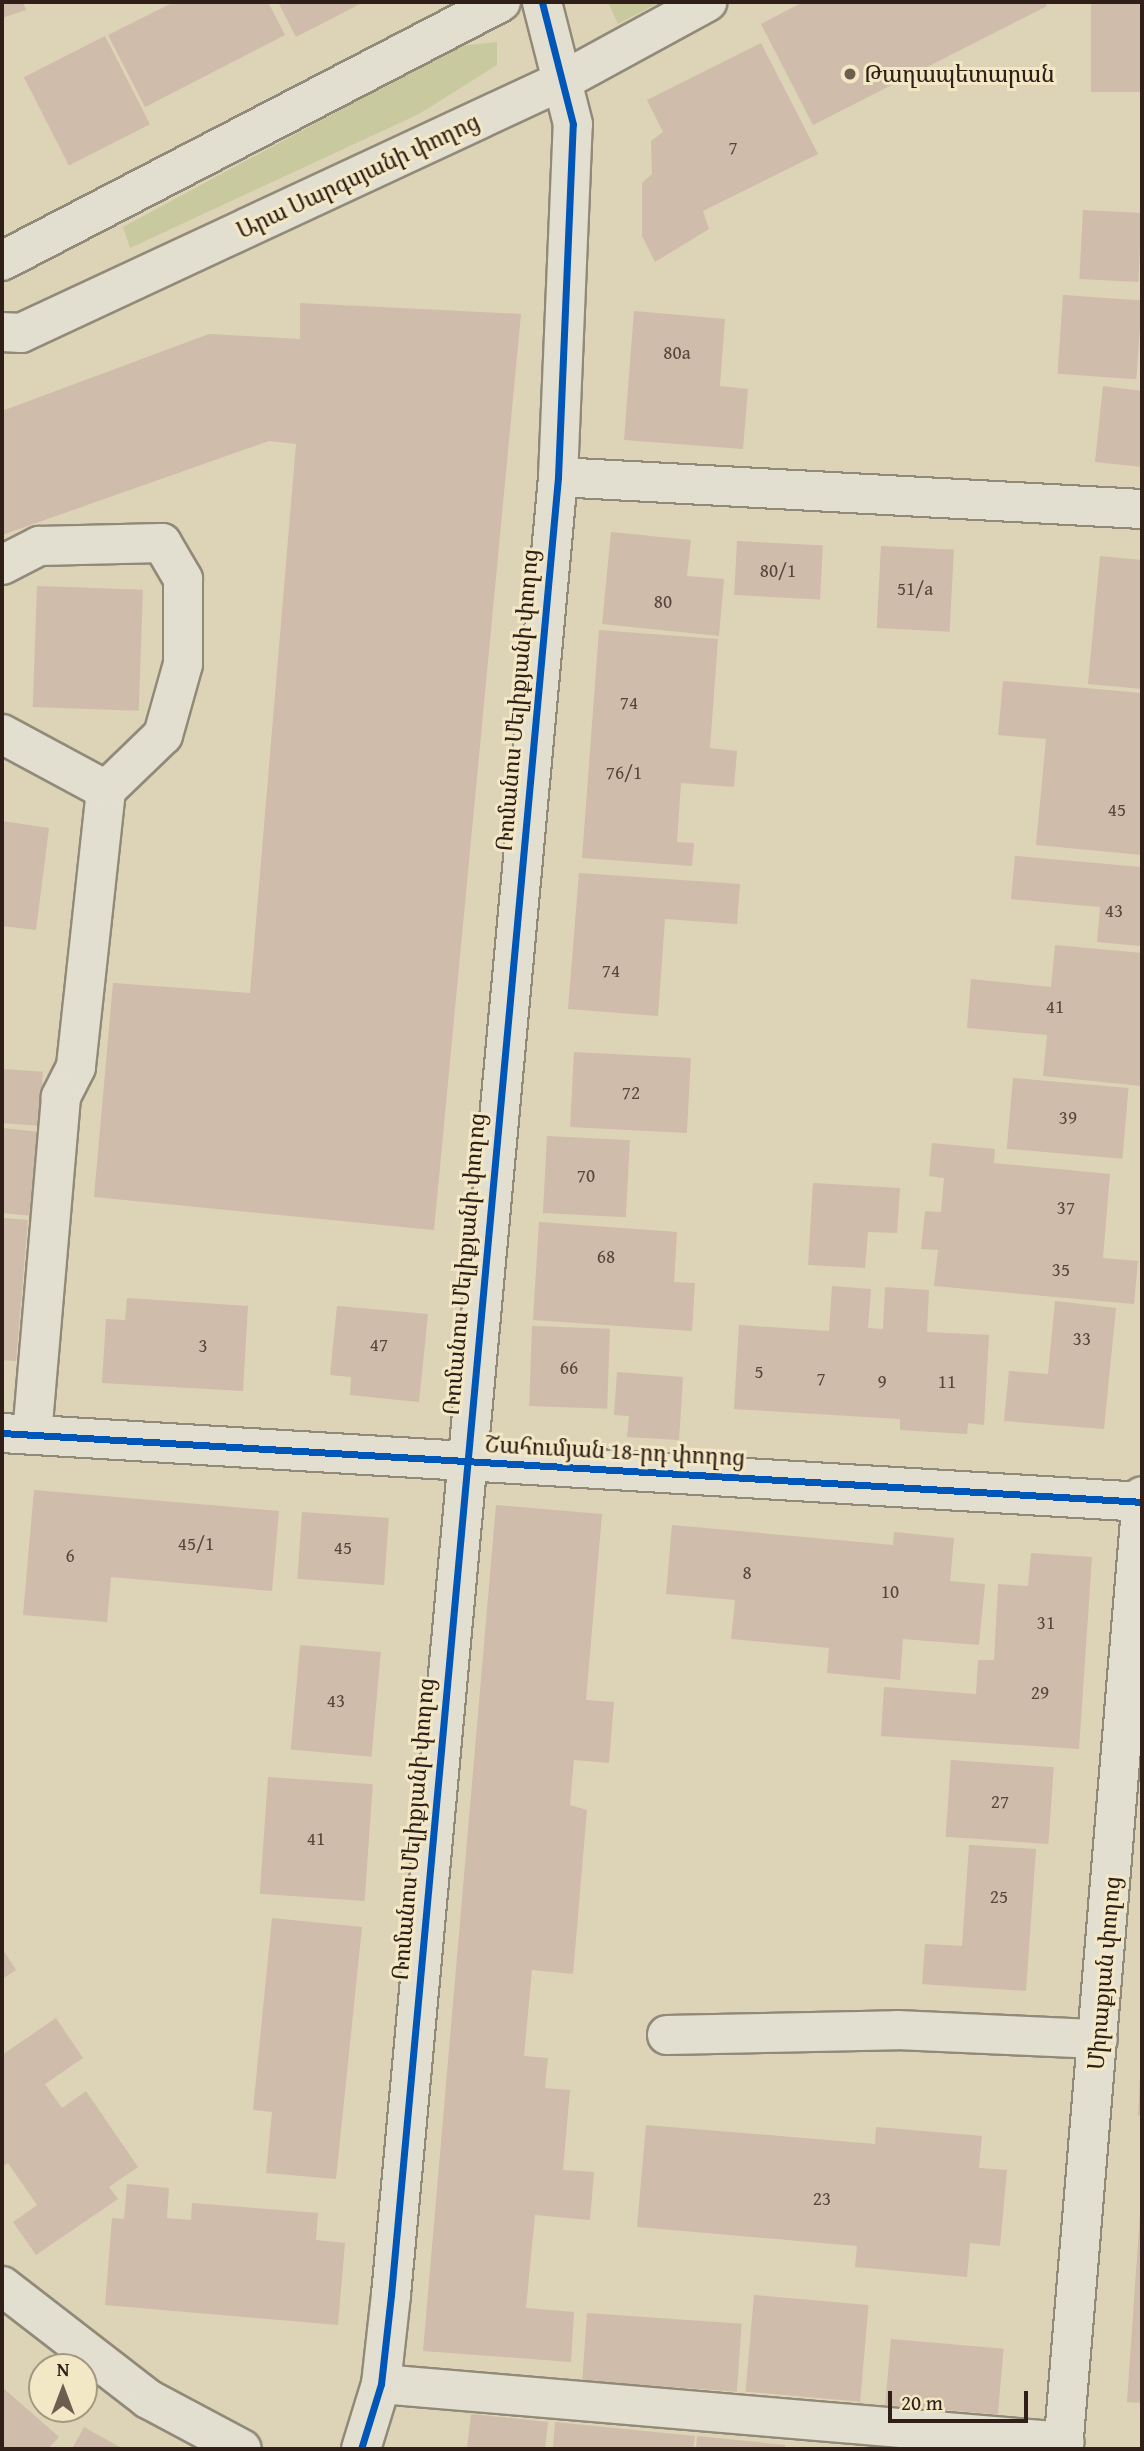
<!DOCTYPE html>
<html>
<head>
<meta charset="utf-8">
<style>
	body { margin:0 }
	#map { position:relative; width:1144px; height:2451px; overflow:hidden; background:#ddd3b7; font-family:"Gentium Book Plus","Noto Serif Armenian",serif }
	div>[style] { position:absolute }
	[style*='--x'] { left:calc(var(--x)*1px); top:calc(var(--y)*1px); width:calc(var(--w)*1px); rotate:calc(var(--a)*1deg) }
	.green>* { inset:0; background:#c8c99e }
	.building>* { inset:0; background:#cfbcaa; transform-origin:0 0 }
	.roads { filter:drop-shadow(2px 0 #928a79) drop-shadow(-2px 0 #928a79) drop-shadow(0 2px #928a79) drop-shadow(0 -2px #928a79) }
	.minor>* { height:38px; margin:-19px; padding:0 19px; transform-origin:19px; border-radius:19px; background:#e3dfd0 }
	.cycleway>* { height:7px; margin:-3.5px; padding:0 3.5px; transform-origin:3.5px; border-radius:3.5px; background:#0057b8 }
	.dots>* { width:19px; height:19px; translate:-50% -50%; box-sizing:border-box; border:4px solid #f3e8c6; border-radius:50% }
	span { translate:-50% -50%; white-space:nowrap; text-align:center; line-height:1.15; -webkit-text-stroke:6px #f3e8c6; paint-order:stroke }
	.number-label { font-size:19px; color:#58463c }
	.number-label span { -webkit-text-stroke-width:0 }
	.poi-label { font-size:23px; color:#301f18 }
	.left { translate:0 -50%; text-align:left }
	.street-label { font-size:23px; color:#301f18 }
	.frame { position:absolute; inset:0; border:4px solid #301f18; pointer-events:none }
	.north { position:absolute; left:28px; top:2353px; width:70px; height:70px; box-sizing:border-box; background:#f3e8c6; border:2px solid #a59880; border-radius:50%; rotate:0deg; font-size:19px; font-weight:700; line-height:28px; text-align:center; color:#301f18 }
	.north::after { content:''; display:block; margin:auto; width:24px; height:32px; background:#6d5e50; clip-path:polygon(50% 0,100% 100%,50% 72%,0 100%) }
	.scale { position:absolute; left:888px; top:2391px; width:140px; height:32px; box-sizing:border-box; border:4px solid #301f18; border-top:0; padding-left:9px; font-size:21px; line-height:24px; white-space:nowrap; color:#301f18; -webkit-text-stroke:5px #f3e8c6; paint-order:stroke }
</style>
</head>
<body>
<div id="map">
	<div class="green">
		<i style="clip-path:polygon(608px 2px,660px 2px,618px 24px)"></i>
		<i style="clip-path:polygon(497px 42px,497px 65px,419px 114px,130px 248px,123px 227px,459px 46px)"></i>
	</div>
	<div class="building">
		<i style="clip-path:polygon(2px 2px,23px 2px,26px 10px,2px 18px)"></i>
		<i style="clip-path:polygon(174px 2px,268px 2px,285px 35px,145px 107px,108px 35px)"></i>
		<i style="clip-path:polygon(278px 2px,358px 2px,360px 4px,296px 37px)"></i>
		<i style="clip-path:polygon(803px 2px,1045px 2px,1047px 6px,813px 125px,761px 24px)"></i>
		<i style="left:1091px;top:2px;width:51px;height:90px"></i>
		<i style="left:105px;top:36px;width:99px;height:91px;rotate:63deg"></i>
		<i style="clip-path:polygon(761px 43px,818px 154px,703px 211px,709px 229px,655px 262px,642px 236px,642px 183px,652px 174px,651px 141px,663px 132px,647px 100px)"></i>
		<i style="left:1083px;top:210px;width:59px;height:69px;rotate:3deg"></i>
		<i style="left:1063px;top:295px;width:79px;height:79px;rotate:4deg"></i>
		<i style="clip-path:polygon(300px 303px,521px 314px,434px 1230px,94px 1197px,113px 983px,250px 993px,296px 444px,269px 441px,2px 535px,2px 411px,209px 334px,300px 339px)"></i>
		<i style="clip-path:polygon(634px 311px,725px 319px,720px 386px,748px 389px,743px 449px,624px 440px)"></i>
		<i style="clip-path:polygon(1103px 386px,1142px 391px,1142px 467px,1095px 462px)"></i>
		<i style="clip-path:polygon(611px 532px,691px 540px,687px 576px,724px 579px,719px 636px,602px 624px)"></i>
		<i style="left:737px;top:541px;width:86px;height:54px;rotate:3deg"></i>
		<i style="left:881px;top:546px;width:73px;height:82px;rotate:3deg"></i>
		<i style="clip-path:polygon(1100px 556px,1142px 560px,1142px 689px,1088px 684px)"></i>
		<i style="left:37px;top:586px;width:106px;height:121px;rotate:2deg"></i>
		<i style="clip-path:polygon(599px 630px,718px 639px,710px 748px,737px 751px,734px 787px,681px 783px,677px 842px,694px 843px,692px 866px,582px 858px)"></i>
		<i style="clip-path:polygon(1003px 681px,1142px 693px,1142px 855px,1036px 845px,1046px 739px,998px 735px)"></i>
		<i style="clip-path:polygon(2px 821px,49px 828px,36px 930px,2px 926px)"></i>
		<i style="clip-path:polygon(1015px 856px,1141px 867px,1142px 946px,1097px 942px,1100px 907px,1011px 899px)"></i>
		<i style="clip-path:polygon(579px 873px,740px 884px,737px 924px,665px 919px,658px 1016px,568px 1009px)"></i>
		<i style="clip-path:polygon(1055px 945px,1142px 953px,1142px 1086px,1043px 1076px,1047px 1035px,967px 1028px,971px 979px,1051px 987px)"></i>
		<i style="left:574px;top:1052px;width:117px;height:75px;rotate:3deg"></i>
		<i style="left:2px;top:1069px;width:41px;height:54px;rotate:4deg"></i>
		<i style="left:1013px;top:1078px;width:116px;height:71px;rotate:5deg"></i>
		<i style="clip-path:polygon(2px 1128px,40px 1132px,33px 1216px,2px 1213px)"></i>
		<i style="left:547px;top:1136px;width:83px;height:77px;rotate:3deg"></i>
		<i style="clip-path:polygon(932px 1143px,995px 1149px,994px 1163px,1110px 1174px,1103px 1258px,1138px 1261px,1134px 1304px,934px 1286px,938px 1250px,921px 1249px,925px 1211px,941px 1212px,944px 1178px,929px 1176px)"></i>
		<i style="clip-path:polygon(813px 1183px,900px 1188px,897px 1233px,868px 1232px,865px 1268px,808px 1265px)"></i>
		<i style="clip-path:polygon(2px 1218px,28px 1220px,16px 1361px,2px 1360px)"></i>
		<i style="clip-path:polygon(539px 1222px,677px 1232px,674px 1282px,695px 1283px,692px 1331px,533px 1320px)"></i>
		<i style="clip-path:polygon(832px 1286px,871px 1289px,868px 1328px,883px 1329px,885px 1287px,929px 1290px,927px 1332px,989px 1335px,984px 1425px,968px 1423px,967px 1434px,900px 1430px,900px 1419px,734px 1409px,739px 1325px,829px 1331px)"></i>
		<i style="clip-path:polygon(127px 1298px,248px 1306px,243px 1391px,102px 1383px,106px 1319px,125px 1320px)"></i>
		<i style="clip-path:polygon(1055px 1301px,1116px 1308px,1104px 1429px,1004px 1421px,1009px 1371px,1048px 1374px)"></i>
		<i style="clip-path:polygon(337px 1306px,428px 1314px,419px 1402px,350px 1395px,351px 1377px,330px 1375px)"></i>
		<i style="left:532px;top:1326px;width:78px;height:80px;rotate:2deg"></i>
		<i style="clip-path:polygon(617px 1372px,683px 1377px,679px 1440px,627px 1437px,629px 1416px,614px 1415px)"></i>
		<i style="clip-path:polygon(34px 1490px,279px 1511px,272px 1591px,111px 1577px,107px 1622px,23px 1615px)"></i>
		<i style="clip-path:polygon(496px 1505px,602px 1514px,586px 1700px,614px 1702px,609px 1763px,574px 1760px,570px 1805px,587px 1810px,573px 1974px,532px 1970px,524px 2056px,548px 2058px,545px 2088px,570px 2090px,563px 2170px,594px 2172px,590px 2220px,535px 2215px,526px 2308px,574px 2312px,571px 2362px,423px 2351px)"></i>
		<i style="left:302px;top:1512px;width:87px;height:67px;rotate:4deg"></i>
		<i style="clip-path:polygon(672px 1525px,893px 1545px,894px 1532px,954px 1538px,950px 1581px,985px 1584px,979px 1645px,903px 1639px,900px 1680px,827px 1673px,829px 1648px,731px 1639px,735px 1600px,666px 1594px)"></i>
		<i style="clip-path:polygon(1031px 1553px,1092px 1557px,1079px 1749px,881px 1736px,884px 1687px,976px 1694px,978px 1660px,994px 1660px,998px 1584px,1028px 1586px)"></i>
		<i style="left:300px;top:1645px;width:81px;height:105px;rotate:5deg"></i>
		<i style="left:951px;top:1760px;width:103px;height:77px;rotate:4deg"></i>
		<i style="left:268px;top:1777px;width:105px;height:117px;rotate:4deg"></i>
		<i style="clip-path:polygon(969px 1845px,1036px 1849px,1026px 1991px,922px 1984px,925px 1944px,962px 1946px)"></i>
		<i style="clip-path:polygon(272px 1918px,362px 1927px,336px 2179px,266px 2173px,272px 2112px,253px 2110px)"></i>
		<i style="clip-path:polygon(2px 1948px,16px 1970px,2px 1979px)"></i>
		<i style="clip-path:polygon(56px 2018px,83px 2058px,45px 2084px,62px 2108px,86px 2091px,138px 2167px,109px 2187px,118px 2199px,36px 2255px,13px 2222px,37px 2205px,8px 2163px,2px 2167px,2px 2055px)"></i>
		<i style="clip-path:polygon(1140px 2079px,1142px 2079px,1142px 2116px,1138px 2115px)"></i>
		<i style="clip-path:polygon(646px 2125px,875px 2144px,876px 2127px,982px 2136px,979px 2168px,1007px 2170px,1000px 2246px,970px 2243px,967px 2277px,855px 2267px,857px 2246px,637px 2227px)"></i>
		<i style="clip-path:polygon(127px 2184px,169px 2188px,167px 2218px,191px 2220px,192px 2203px,318px 2213px,316px 2240px,345px 2243px,338px 2325px,105px 2305px,112px 2218px,124px 2219px)"></i>
		<i style="clip-path:polygon(1140px 2214px,1142px 2214px,1142px 2403px,1127px 2402px)"></i>
		<i style="left:754px;top:2295px;width:115px;height:97px;rotate:5deg"></i>
		<i style="left:587px;top:2313px;width:155px;height:68px;rotate:4deg"></i>
		<i style="left:891px;top:2339px;width:113px;height:66px;rotate:5deg"></i>
		<i style="clip-path:polygon(2px 2387px,59px 2437px,48px 2449px,2px 2449px)"></i>
		<i style="clip-path:polygon(471px 2414px,548px 2422px,545px 2449px,467px 2449px)"></i>
		<i style="clip-path:polygon(555px 2422px,695px 2436px,693px 2449px,553px 2449px)"></i>
		<i style="clip-path:polygon(84px 2427px,123px 2449px,72px 2449px)"></i>
		<i style="clip-path:polygon(697px 2436px,785px 2445px,785px 2449px,696px 2449px)"></i>
	</div>
	<div class="roads">
		<div class="minor">
			<i style="--x:2;--y:261;--w:562;--a:-27.43"></i>
			<i style="--x:2;--y:332;--w:19;--a:3"></i>
			<i style="--x:21;--y:333;--w:601;--a:-24.99"></i>
			<i style="--x:566;--y:79;--w:161;--a:-28.6"></i>
			<i style="--x:558;--y:477;--w:585;--a:3.14"></i>
			<i style="--x:2;--y:565;--w:42;--a:-27.2"></i>
			<i style="--x:39;--y:546;--w:123;--a:-1.4"></i>
			<i style="--x:162;--y:543;--w:42;--a:59.7"></i>
			<i style="--x:183;--y:579;--w:85;--a:90"></i>
			<i style="--x:183;--y:664;--w:74;--a:105.7"></i>
			<i style="--x:163;--y:735;--w:79;--a:136"></i>
			<i style="--x:106;--y:790;--w:279;--a:96.2"></i>
			<i style="--x:76;--y:1067;--w:34;--a:117"></i>
			<i style="--x:61;--y:1097;--w:339;--a:94.9"></i>
			<i style="--x:2;--y:734;--w:118;--a:28.3"></i>
			<i style="--x:2;--y:1433;--w:1142;--a:3.46"></i>
			<i style="--x:667;--y:2035;--w:230;--a:-1.2"></i>
			<i style="--x:897;--y:2030;--w:201;--a:2.6"></i>
			<i style="--x:2;--y:2286;--w:185;--a:37.7"></i>
			<i style="--x:148;--y:2399;--w:106;--a:28"></i>
			<i style="--x:381;--y:2384;--w:686;--a:4.85"></i>
			<i style="--x:361;--y:2449;--w:68;--a:-72.9"></i>
			<i style="--x:381;--y:2384;--w:90;--a:-83.6"></i>
			<i style="--x:391;--y:2295;--w:1826;--a:-84.75"></i>
			<i style="--x:558;--y:477;--w:353;--a:-87.6"></i>
			<i style="--x:573;--y:124;--w:126;--a:-104.3"></i>
			<i style="--x:1063;--y:2449;--w:956;--a:-85.26"></i>
		</div>
	</div>
	<div class="cycleway">
		<i style="--x:2;--y:1433;--w:1142;--a:3.46"></i>
		<i style="--x:361;--y:2449;--w:68;--a:-72.9"></i>
		<i style="--x:381;--y:2384;--w:90;--a:-83.6"></i>
		<i style="--x:391;--y:2295;--w:1826;--a:-84.75"></i>
		<i style="--x:558;--y:477;--w:353;--a:-87.6"></i>
		<i style="--x:573;--y:124;--w:126;--a:-104.3"></i>
	</div>
	<div class="dots">
		<i style="left:850px;top:74px;background:#6d5e50"></i>
	</div>
	<div class="number-label">
		<span style="left:733px;top:148px">7</span>
		<span style="left:677px;top:353px">80a</span>
		<span style="left:778px;top:571px">80/1</span>
		<span style="left:915px;top:589px">51/a</span>
		<span style="left:663px;top:602px">80</span>
		<span style="left:629px;top:703px">74</span>
		<span style="left:624px;top:773px">76/1</span>
		<span style="left:1117px;top:810px">45</span>
		<span style="left:1114px;top:911px">43</span>
		<span style="left:611px;top:971px">74</span>
		<span style="left:1055px;top:1007px">41</span>
		<span style="left:631px;top:1093px">72</span>
		<span style="left:1068px;top:1118px">39</span>
		<span style="left:586px;top:1176px">70</span>
		<span style="left:1066px;top:1208px">37</span>
		<span style="left:606px;top:1257px">68</span>
		<span style="left:1061px;top:1270px">35</span>
		<span style="left:1082px;top:1339px">33</span>
		<span style="left:379px;top:1345px">47</span>
		<span style="left:203px;top:1346px">3</span>
		<span style="left:569px;top:1368px">66</span>
		<span style="left:759px;top:1372px">5</span>
		<span style="left:821px;top:1379px">7</span>
		<span style="left:882px;top:1382px">9</span>
		<span style="left:947px;top:1382px">11</span>
		<span style="left:196px;top:1544px">45/1</span>
		<span style="left:343px;top:1548px">45</span>
		<span style="left:70px;top:1556px">6</span>
		<span style="left:747px;top:1573px">8</span>
		<span style="left:890px;top:1592px">10</span>
		<span style="left:1046px;top:1623px">31</span>
		<span style="left:1040px;top:1693px">29</span>
		<span style="left:336px;top:1701px">43</span>
		<span style="left:1000px;top:1802px">27</span>
		<span style="left:316px;top:1839px">41</span>
		<span style="left:999px;top:1897px">25</span>
		<span style="left:822px;top:2199px">23</span>
	</div>
	<div class="poi-label">
		<span class="left" style="left:864px;top:74px">Թաղապետարան</span>
	</div>
	<div class="street-label">
		<span style="left:358px;top:176px;rotate:-25deg">Արա Սարգսյանի փողոց</span>
		<span style="left:517px;top:700px;rotate:-85deg">Ռոմանոս Մելիքյանի փողոց</span>
		<span style="left:464px;top:1264px;rotate:-85deg">Ռոմանոս Մելիքյանի փողոց</span>
		<span style="left:615px;top:1451px;rotate:3deg">Շահումյան 18-րդ փողոց</span>
		<span style="left:413px;top:1829px;rotate:-85deg">Ռոմանոս Մելիքյանի փողոց</span>
		<span style="left:1104px;top:1973px;rotate:-85deg">Միրաքյան փողոց</span>
	</div>
	<div class="frame"></div>
	<div class="north">N</div>
	<div class="scale">20 m</div>
</div>
</body>
</html>
